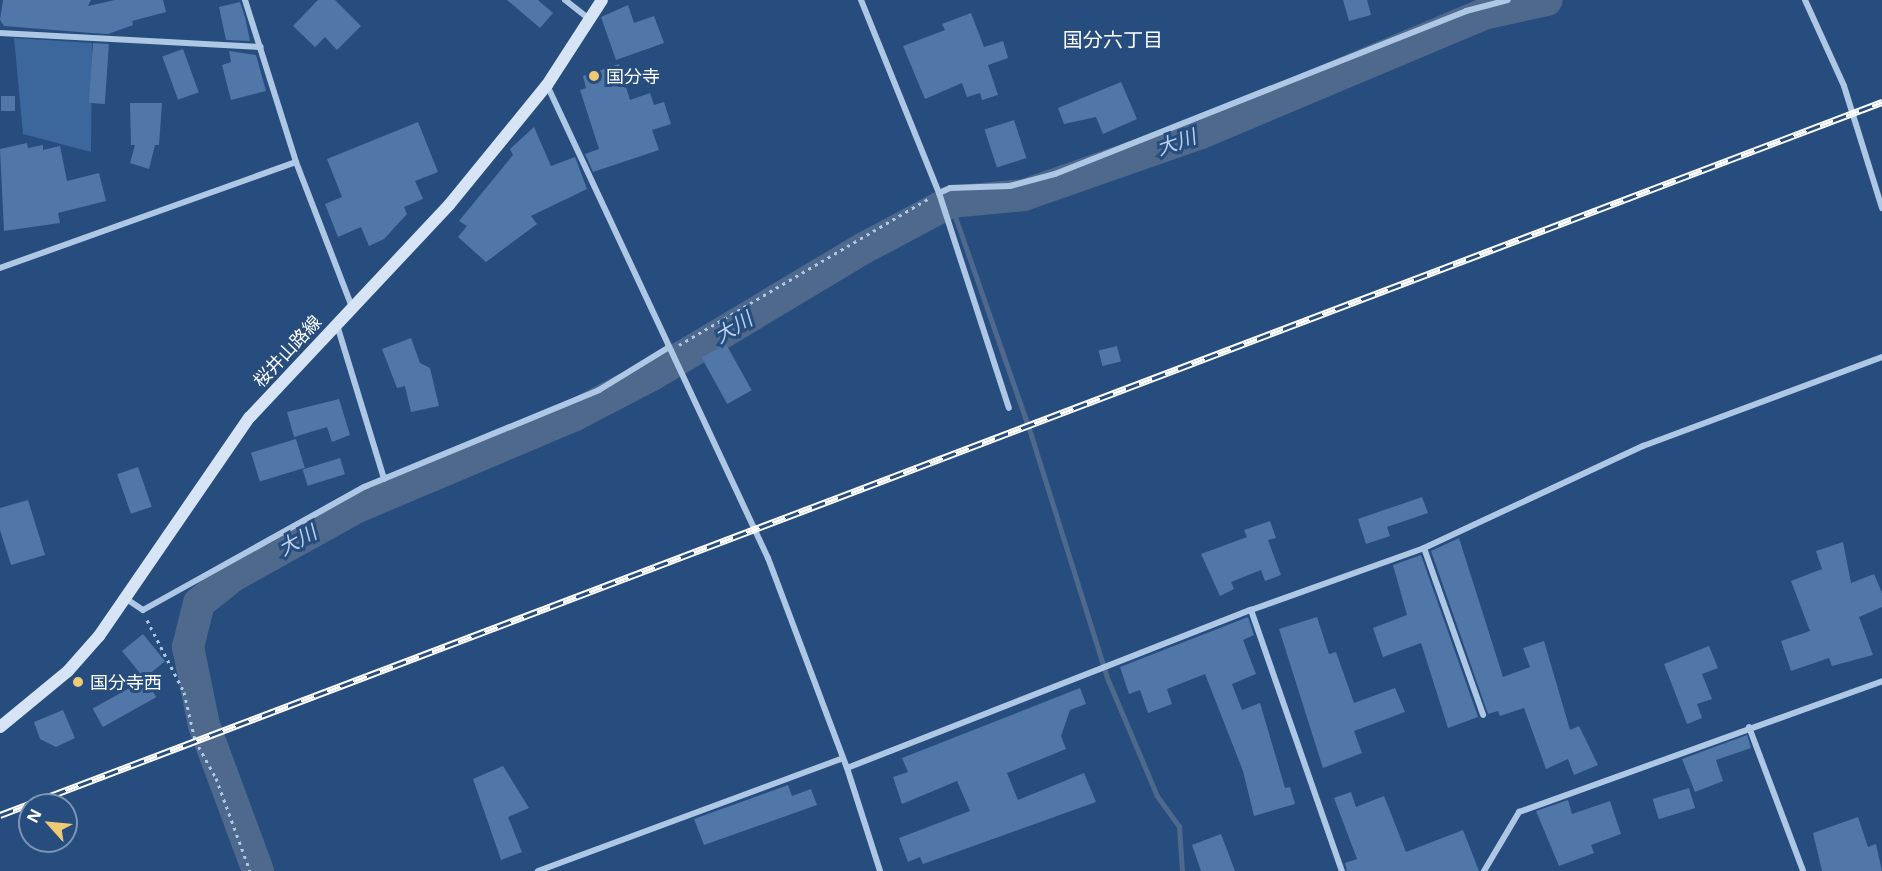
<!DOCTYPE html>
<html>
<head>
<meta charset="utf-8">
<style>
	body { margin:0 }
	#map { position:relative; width:1882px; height:871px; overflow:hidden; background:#274d7e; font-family:"Noto Sans","Noto Sans JP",sans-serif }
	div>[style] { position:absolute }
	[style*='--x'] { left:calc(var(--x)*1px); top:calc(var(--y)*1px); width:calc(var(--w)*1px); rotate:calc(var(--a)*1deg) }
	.green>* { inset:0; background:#3b679c }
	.stream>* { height:5px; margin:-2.5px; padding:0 2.5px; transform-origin:2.5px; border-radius:2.5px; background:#4e698c }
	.river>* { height:32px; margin:-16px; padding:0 16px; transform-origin:16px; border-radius:16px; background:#4e698c }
	.building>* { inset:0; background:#5077a7; transform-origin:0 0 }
	.path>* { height:3px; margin-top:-1.5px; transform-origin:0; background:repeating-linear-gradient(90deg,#adc7e5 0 3px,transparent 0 7.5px) }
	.street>* { height:6px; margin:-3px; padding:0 3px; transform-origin:3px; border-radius:3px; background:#adc7e5 }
	.secondary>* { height:12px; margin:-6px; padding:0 6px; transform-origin:6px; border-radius:6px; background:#d6e4f5 }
	.rail>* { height:7px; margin-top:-3.5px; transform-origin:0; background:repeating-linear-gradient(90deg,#274d7e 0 14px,#fff 0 28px); box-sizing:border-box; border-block:2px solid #fff }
	.dots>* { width:16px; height:16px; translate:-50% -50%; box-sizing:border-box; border:3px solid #274d7e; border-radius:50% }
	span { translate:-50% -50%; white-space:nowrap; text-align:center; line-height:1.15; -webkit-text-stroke:6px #274d7e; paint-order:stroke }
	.poi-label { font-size:18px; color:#fff }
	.left { translate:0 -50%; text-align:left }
	.street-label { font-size:18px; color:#fff }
	.neighbourhood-label { font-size:20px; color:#fff }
	.water-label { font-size:20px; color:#b9d1ed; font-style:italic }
	.north { position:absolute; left:18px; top:793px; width:60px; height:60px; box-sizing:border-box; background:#274d7e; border:2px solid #7d94b2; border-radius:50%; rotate:297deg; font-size:16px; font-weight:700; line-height:24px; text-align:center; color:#fff }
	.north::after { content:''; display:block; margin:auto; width:21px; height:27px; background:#edca73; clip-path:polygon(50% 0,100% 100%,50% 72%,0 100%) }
</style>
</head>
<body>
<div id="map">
	<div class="green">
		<i style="clip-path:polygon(14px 38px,92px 43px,91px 152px,23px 134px)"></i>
	</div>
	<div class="stream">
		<i style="--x:950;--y:202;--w:247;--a:70.8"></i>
		<i style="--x:1031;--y:435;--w:257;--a:72.6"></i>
		<i style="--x:1108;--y:680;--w:126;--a:67.1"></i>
		<i style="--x:1157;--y:796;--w:37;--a:54"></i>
		<i style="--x:1179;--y:826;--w:45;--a:86.2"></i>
	</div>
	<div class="river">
		<i style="--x:258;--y:871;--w:156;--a:-110.3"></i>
		<i style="--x:204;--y:725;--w:80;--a:-101.6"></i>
		<i style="--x:188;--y:647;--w:45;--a:-76"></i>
		<i style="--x:199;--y:603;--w:43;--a:-38.5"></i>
		<i style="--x:233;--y:576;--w:140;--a:-29.1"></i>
		<i style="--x:355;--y:508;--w:237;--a:-22.9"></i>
		<i style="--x:573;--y:416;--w:87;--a:-27.5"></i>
		<i style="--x:650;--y:376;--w:249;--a:-30.9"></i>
		<i style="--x:864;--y:248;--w:98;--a:-28.1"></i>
		<i style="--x:950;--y:202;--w:74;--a:-5.4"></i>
		<i style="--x:1024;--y:195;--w:188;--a:-19.3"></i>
		<i style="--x:1201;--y:133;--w:310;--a:-22.8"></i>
		<i style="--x:1487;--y:13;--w:61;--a:-12.2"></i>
	</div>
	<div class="building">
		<i style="clip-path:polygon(3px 0,91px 0,88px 6px,115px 0,163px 0,166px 12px,132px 21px,133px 25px,108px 34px,92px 33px,4px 26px,0 20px)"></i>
		<i style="clip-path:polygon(318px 0,335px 0,361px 26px,337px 50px,325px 37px,315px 47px,293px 26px)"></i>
		<i style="clip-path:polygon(507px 0,538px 0,553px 13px,540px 28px)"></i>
		<i style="clip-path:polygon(1343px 0,1367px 0,1371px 15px,1349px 21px)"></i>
		<i style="clip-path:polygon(240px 2px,245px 17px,250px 41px,226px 40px,219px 7px)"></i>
		<i style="clip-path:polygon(628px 5px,634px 23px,654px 16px,664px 43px,616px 60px,601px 17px)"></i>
		<i style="clip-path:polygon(971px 13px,984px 47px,1003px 41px,1008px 58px,988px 65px,998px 95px,982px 100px,980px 93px,967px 97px,962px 83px,925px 99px,903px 46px,945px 30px,942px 24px)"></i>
		<i style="left:93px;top:43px;width:16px;height:60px;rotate:4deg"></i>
		<i style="left:183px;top:49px;width:46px;height:22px;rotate:70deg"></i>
		<i style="clip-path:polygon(229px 51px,256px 55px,266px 91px,231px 100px,222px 65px,231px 62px)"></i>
		<i style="clip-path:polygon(619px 64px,630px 100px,650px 93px,654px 105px,664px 102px,671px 124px,652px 130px,659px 150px,593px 172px,585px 154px,599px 149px,580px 90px,586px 88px,583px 76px)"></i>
		<i style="clip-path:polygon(1121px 82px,1137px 119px,1103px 134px,1096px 117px,1064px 124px,1058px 108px)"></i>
		<i style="left:1px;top:96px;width:14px;height:15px"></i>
		<i style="clip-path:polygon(130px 103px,162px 103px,159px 145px,155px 145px,149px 169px,130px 163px,135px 145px,131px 145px)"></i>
		<i style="left:1014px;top:120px;width:40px;height:31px;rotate:72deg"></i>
		<i style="clip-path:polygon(418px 122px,438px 172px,415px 181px,423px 199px,404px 207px,407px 214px,384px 239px,369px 246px,361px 227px,338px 237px,325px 204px,342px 197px,327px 159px)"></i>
		<i style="clip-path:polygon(534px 127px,551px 166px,575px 157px,587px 189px,531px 216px,537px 224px,486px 262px,458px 237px,467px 226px,459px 221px,513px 155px,510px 149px)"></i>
		<i style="clip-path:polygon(27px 143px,28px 148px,43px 145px,43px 150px,60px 146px,67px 181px,99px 173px,106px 201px,58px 213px,60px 223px,4px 231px,0 149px)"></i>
		<i style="clip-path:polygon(411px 338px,420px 363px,430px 368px,439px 406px,411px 412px,405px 386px,397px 388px,382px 349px)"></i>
		<i style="left:726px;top:344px;width:53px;height:28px;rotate:61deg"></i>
		<i style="left:1117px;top:346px;width:16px;height:19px;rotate:76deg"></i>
		<i style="clip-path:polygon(339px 399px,350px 435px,332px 442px,327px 427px,294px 437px,287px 412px)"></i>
		<i style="left:296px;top:439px;width:30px;height:47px;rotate:73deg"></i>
		<i style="left:340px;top:458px;width:17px;height:39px;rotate:73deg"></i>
		<i style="left:138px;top:467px;width:42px;height:22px;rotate:71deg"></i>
		<i style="clip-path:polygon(1422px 497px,1428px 513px,1387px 527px,1390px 536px,1366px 544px,1358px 519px)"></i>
		<i style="clip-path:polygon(28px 500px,45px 555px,11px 565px,0 530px,0 508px)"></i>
		<i style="clip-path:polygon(1270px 521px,1276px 538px,1268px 540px,1281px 575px,1265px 581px,1261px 570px,1231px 582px,1234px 589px,1220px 596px,1201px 554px,1247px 537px,1244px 530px)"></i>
		<i style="clip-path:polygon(1459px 538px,1503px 677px,1530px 667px,1523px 648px,1544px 641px,1570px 730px,1579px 726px,1598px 765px,1574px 775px,1568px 759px,1546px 769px,1524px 708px,1500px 716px,1498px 711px,1488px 714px,1431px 551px)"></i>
		<i style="clip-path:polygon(1843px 542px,1851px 583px,1874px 574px,1882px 593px,1882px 607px,1859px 617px,1873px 655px,1832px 666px,1829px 658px,1791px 671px,1781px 641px,1810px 631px,1791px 581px,1822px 569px,1816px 551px)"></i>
		<i style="clip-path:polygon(1421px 555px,1478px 717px,1448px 728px,1421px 643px,1383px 657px,1373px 628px,1407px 615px,1393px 565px)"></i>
		<i style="clip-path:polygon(1248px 617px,1254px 635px,1243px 640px,1256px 674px,1232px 684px,1242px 710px,1260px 703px,1285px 788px,1290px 787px,1295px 804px,1254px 816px,1243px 771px,1205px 674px,1167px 689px,1172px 704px,1148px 713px,1140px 690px,1129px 694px,1120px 667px)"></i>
		<i style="clip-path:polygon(1317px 617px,1329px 654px,1336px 652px,1354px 703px,1395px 688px,1405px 712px,1354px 731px,1362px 753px,1323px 768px,1279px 629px)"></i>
		<i style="left:143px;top:634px;width:35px;height:27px;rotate:51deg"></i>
		<i style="clip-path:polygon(1709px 646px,1718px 668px,1702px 674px,1712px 699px,1697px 704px,1702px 718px,1687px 724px,1664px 664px)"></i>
		<i style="left:146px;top:679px;width:21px;height:61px;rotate:61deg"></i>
		<i style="clip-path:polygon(1080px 688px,1086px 704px,1070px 710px,1061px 736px,1066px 749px,1007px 773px,1018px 800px,1084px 773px,1096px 802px,923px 864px,920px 857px,908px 862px,899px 838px,970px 811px,957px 781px,902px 804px,893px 777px,908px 772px,902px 758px)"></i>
		<i style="clip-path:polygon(63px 710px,75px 738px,56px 747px,40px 739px,34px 722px)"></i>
		<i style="clip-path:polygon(1747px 735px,1751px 748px,1716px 760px,1723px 781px,1695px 792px,1682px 759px)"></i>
		<i style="clip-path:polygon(503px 766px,529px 808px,508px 817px,522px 852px,501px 860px,473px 779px)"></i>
		<i style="clip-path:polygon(788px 785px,792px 796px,811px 789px,817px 805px,704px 845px,694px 819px)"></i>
		<i style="left:1689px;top:788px;width:21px;height:38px;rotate:73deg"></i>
		<i style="clip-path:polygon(1351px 792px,1356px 807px,1384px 796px,1406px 852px,1463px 830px,1479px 871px,1347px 871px,1345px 863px,1357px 859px,1334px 798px)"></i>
		<i style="clip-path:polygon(1568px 800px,1572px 814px,1610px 801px,1621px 834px,1591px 845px,1594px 853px,1559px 866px,1536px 811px)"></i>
		<i style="clip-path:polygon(1858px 817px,1868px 847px,1876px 844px,1882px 871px,1822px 871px,1813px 833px)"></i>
		<i style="clip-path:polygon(1221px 834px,1235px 871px,1201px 871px,1192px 845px)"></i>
	</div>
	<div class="path">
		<i style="--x:679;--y:345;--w:291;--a:-30.4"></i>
		<i style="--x:147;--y:620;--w:81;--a:62.8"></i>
		<i style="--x:184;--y:692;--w:49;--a:77.1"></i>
		<i style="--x:195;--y:740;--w:43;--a:61.1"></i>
		<i style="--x:216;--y:778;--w:99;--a:69.9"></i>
	</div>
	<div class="street">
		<i style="--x:245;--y:0;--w:170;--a:72.5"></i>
		<i style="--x:296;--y:162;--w:155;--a:68.9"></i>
		<i style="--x:565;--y:0;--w:31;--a:38"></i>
		<i style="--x:861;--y:0;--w:208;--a:68"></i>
		<i style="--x:939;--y:193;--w:226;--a:72"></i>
		<i style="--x:1805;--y:0;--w:94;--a:65.6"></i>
		<i style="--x:1844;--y:86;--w:128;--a:72.7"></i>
		<i style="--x:0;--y:33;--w:261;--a:3.1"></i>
		<i style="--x:547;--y:85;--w:522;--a:64.96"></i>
		<i style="--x:768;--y:558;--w:224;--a:69.4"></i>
		<i style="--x:847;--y:768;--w:108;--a:72.2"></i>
		<i style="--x:939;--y:193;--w:12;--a:-24"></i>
		<i style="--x:950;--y:188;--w:60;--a:-1.9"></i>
		<i style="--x:1010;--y:186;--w:47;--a:-14.9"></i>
		<i style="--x:1055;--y:174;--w:442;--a:-21.6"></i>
		<i style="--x:1466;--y:11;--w:43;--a:-14.7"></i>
		<i style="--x:0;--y:268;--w:314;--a:-19.7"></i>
		<i style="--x:337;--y:325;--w:161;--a:73"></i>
		<i style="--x:1424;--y:548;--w:177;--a:70.5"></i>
		<i style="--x:128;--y:600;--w:18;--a:34"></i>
		<i style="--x:143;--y:610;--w:253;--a:-29.1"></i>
		<i style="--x:364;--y:487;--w:254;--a:-22.4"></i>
		<i style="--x:599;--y:390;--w:79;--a:-31.5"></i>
		<i style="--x:1251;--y:610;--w:276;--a:70.8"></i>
		<i style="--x:1749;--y:727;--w:154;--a:69.4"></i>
		<i style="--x:847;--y:768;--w:434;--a:-21.4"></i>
		<i style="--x:1251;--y:610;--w:184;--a:-19.7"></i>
		<i style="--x:1424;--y:548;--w:242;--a:-25"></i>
		<i style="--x:1643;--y:446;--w:255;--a:-20.4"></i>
		<i style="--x:538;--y:871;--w:322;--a:-20.3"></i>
		<i style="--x:1484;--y:871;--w:69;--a:-59.3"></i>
		<i style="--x:1519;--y:812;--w:386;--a:-19.8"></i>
	</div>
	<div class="secondary">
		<i style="--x:0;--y:727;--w:88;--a:-39.5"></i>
		<i style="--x:68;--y:671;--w:47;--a:-48.5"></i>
		<i style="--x:99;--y:636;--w:265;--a:-55.5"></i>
		<i style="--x:249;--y:418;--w:292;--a:-46.8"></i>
		<i style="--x:449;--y:205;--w:155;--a:-50.8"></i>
		<i style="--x:547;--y:85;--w:101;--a:-57.1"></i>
	</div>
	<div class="rail">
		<i style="--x:0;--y:815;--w:2013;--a:-20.75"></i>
	</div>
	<div class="dots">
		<i style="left:594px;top:76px;background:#edca73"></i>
		<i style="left:78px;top:682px;background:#edca73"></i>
	</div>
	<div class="poi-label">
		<span class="left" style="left:606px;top:76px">国分寺</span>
		<span class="left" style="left:90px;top:682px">国分寺西</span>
	</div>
	<div class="street-label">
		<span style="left:287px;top:351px;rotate:-47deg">桜井山路線</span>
	</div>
	<div class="neighbourhood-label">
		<span style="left:1113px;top:39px">国分六丁目</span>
	</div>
	<div class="water-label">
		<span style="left:1176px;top:142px;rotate:-19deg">大川</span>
		<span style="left:733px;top:327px;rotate:-31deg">大川</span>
		<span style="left:297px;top:540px;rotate:-29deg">大川</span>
	</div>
	<div class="north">N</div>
</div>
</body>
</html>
